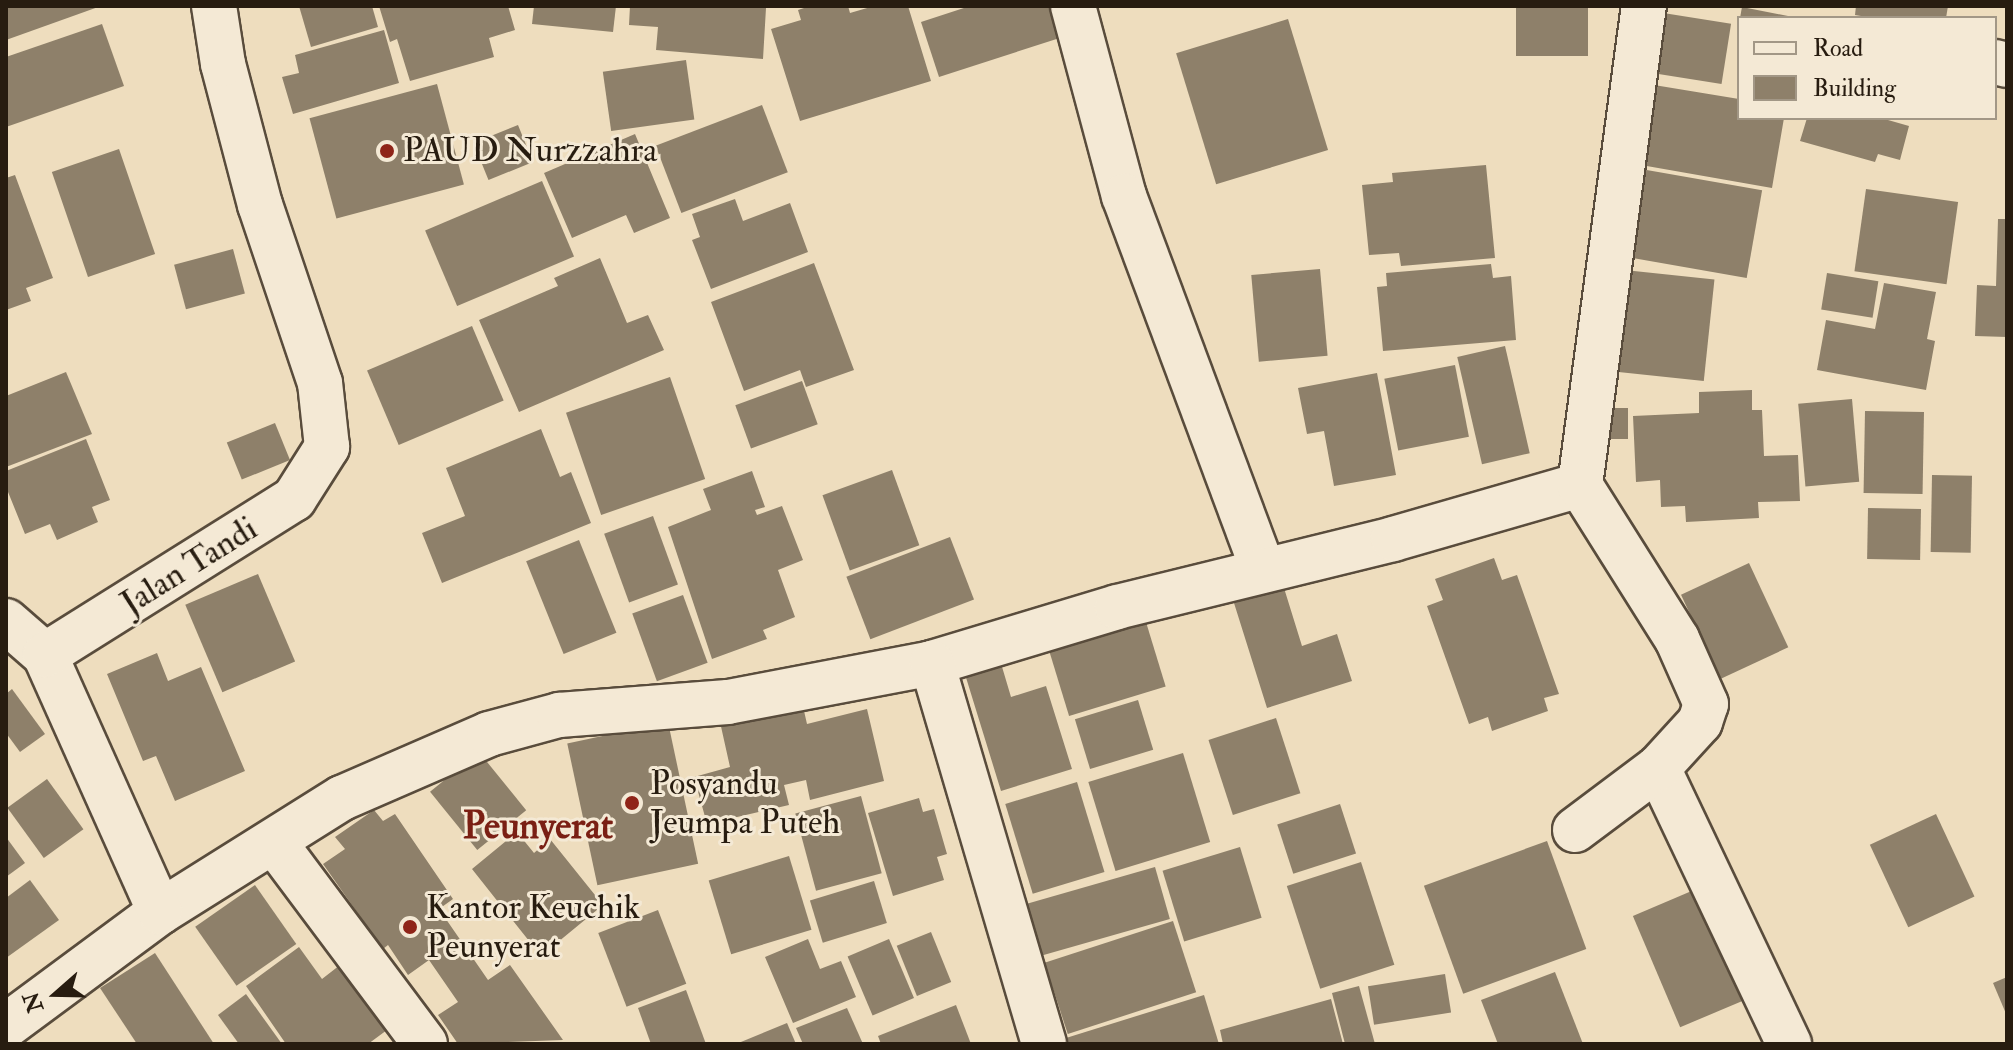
<!DOCTYPE html>
<html>
<head>
<meta charset="utf-8">
<style>
	body { margin:0 }
	#map { position:relative; width:2013px; height:1050px; overflow:hidden; background:#eeddbe; font-family:"IM FELL Double Pica",serif }
	div>[style] { position:absolute }
	[style*='--x'] { left:calc(var(--x)*1px); top:calc(var(--y)*1px); width:calc(var(--w)*1px); rotate:calc(var(--a)*1deg) }
	.building>* { inset:0; background:#8e806a; transform-origin:0 0 }
	.roads { filter:drop-shadow(2px 0 #594c3c) drop-shadow(-2px 0 #594c3c) drop-shadow(0 2px #594c3c) drop-shadow(0 -2px #594c3c) }
	.minor>* { height:44px; margin:-22px; padding:0 22px; transform-origin:22px; border-radius:22px; background:#f4e9d5 }
	.dots>* { width:22px; height:22px; translate:-50% -50%; box-sizing:border-box; border:4px solid #f4e9d5; border-radius:50% }
	span { translate:-50% -50%; white-space:nowrap; text-align:center; line-height:1.15; -webkit-text-stroke:6px #f4e9d5; paint-order:stroke }
	.poi-label { font-size:34px; color:#271c10 }
	.left { translate:0 -50%; text-align:left }
	.street-label { font-size:34px; color:#271c10 }
	.quarter-label { font-size:38px; color:#7a1f14; font-weight:700 }
	.frame { position:absolute; inset:0; border:8px solid #271c10; pointer-events:none }
	.legend { position:absolute; left:1737px; top:16px; width:260px; height:104px; box-sizing:border-box; background:#f4e9d5; border:2px solid #a29786; margin:0; padding:10px 14px; list-style:none; font-size:24px; color:#271c10 }
	.legend li { display:flex; align-items:center; gap:16px; height:40px }
	.legend b { width:40px; border:2px solid #a29786 }
	.north { position:absolute; left:16px; top:954px; width:80px; height:80px; -webkit-text-stroke:6px #f4e9d5; paint-order:stroke; rotate:250deg; font-size:22px; font-weight:700; line-height:32px; text-align:center; color:#271c10 }
	.north::after { content:''; display:block; margin:auto; width:28px; height:36px; background:#271c10; clip-path:polygon(50% 0,100% 100%,50% 72%,0 100%) }
</style>
</head>
<body>
<div id="map">
	<div class="building">
		<i style="clip-path:polygon(6px 6px,101px 6px,6px 40px)"></i>
		<i style="clip-path:polygon(299px 6px,372px 6px,378px 27px,311px 47px)"></i>
		<i style="clip-path:polygon(379px 6px,508px 6px,515px 30px,489px 38px,494px 57px,410px 81px,397px 39px,390px 42px)"></i>
		<i style="clip-path:polygon(534px 6px,616px 6px,613px 32px,532px 24px)"></i>
		<i style="clip-path:polygon(630px 6px,766px 8px,763px 59px,656px 50px,658px 27px,629px 25px)"></i>
		<i style="clip-path:polygon(810px 6px,848px 6px,850px 13px,874px 6px,908px 6px,931px 81px,800px 121px,771px 29px,801px 20px,798px 10px)"></i>
		<i style="clip-path:polygon(970px 6px,1059px 6px,1069px 35px,939px 77px,921px 22px)"></i>
		<i style="left:1516px;top:6px;width:72px;height:50px"></i>
		<i style="clip-path:polygon(1856px 6px,1948px 6px,1946px 18px,1873px 18px,1855px 15px)"></i>
		<i style="clip-path:polygon(1742px 7px,1793px 17px,1793px 18px,1740px 18px)"></i>
		<i style="left:1657px;top:12px;width:75px;height:61px;rotate:9deg"></i>
		<i style="left:1288px;top:19px;width:137px;height:117px;rotate:73deg"></i>
		<i style="clip-path:polygon(102px 24px,124px 86px,6px 127px,6px 57px)"></i>
		<i style="clip-path:polygon(384px 30px,399px 83px,293px 114px,282px 77px,299px 73px,295px 55px)"></i>
		<i style="left:686px;top:60px;width:60px;height:84px;rotate:82deg"></i>
		<i style="left:437px;top:84px;width:104px;height:132px;rotate:75deg"></i>
		<i style="clip-path:polygon(1654px 85px,1739px 99px,1739px 118px,1784px 118px,1772px 188px,1641px 165px)"></i>
		<i style="left:762px;top:105px;width:72px;height:114px;rotate:69deg"></i>
		<i style="clip-path:polygon(1807px 118px,1881px 118px,1909px 126px,1900px 160px,1878px 154px,1875px 162px,1800px 141px)"></i>
		<i style="left:518px;top:125px;width:40px;height:48px;rotate:68deg"></i>
		<i style="clip-path:polygon(635px 134px,670px 218px,634px 233px,626px 215px,572px 238px,544px 173px)"></i>
		<i style="left:119px;top:149px;width:111px;height:71px;rotate:71deg"></i>
		<i style="clip-path:polygon(1486px 165px,1495px 258px,1401px 266px,1399px 253px,1369px 255px,1362px 185px,1393px 182px,1392px 173px)"></i>
		<i style="left:1641px;top:169px;width:123px;height:89px;rotate:10deg"></i>
		<i style="clip-path:polygon(15px 175px,53px 278px,26px 288px,31px 301px,6px 310px,6px 178px)"></i>
		<i style="left:542px;top:181px;width:82px;height:127px;rotate:67deg"></i>
		<i style="left:1866px;top:189px;width:93px;height:83px;rotate:8deg"></i>
		<i style="clip-path:polygon(735px 199px,743px 221px,790px 203px,808px 252px,711px 289px,692px 240px,700px 237px,692px 214px)"></i>
		<i style="clip-path:polygon(1998px 219px,2007px 219px,2007px 337px,1975px 336px,1977px 285px,1996px 286px)"></i>
		<i style="left:233px;top:249px;width:46px;height:61px;rotate:75deg"></i>
		<i style="clip-path:polygon(600px 258px,627px 323px,648px 315px,664px 350px,519px 412px,479px 320px,558px 286px,554px 278px)"></i>
		<i style="clip-path:polygon(814px 263px,854px 370px,806px 387px,800px 370px,744px 391px,711px 302px)"></i>
		<i style="clip-path:polygon(1491px 264px,1493px 278px,1511px 276px,1516px 340px,1383px 351px,1377px 287px,1387px 286px,1386px 273px)"></i>
		<i style="left:1320px;top:269px;width:87px;height:69px;rotate:85deg"></i>
		<i style="left:1615px;top:269px;width:100px;height:102px;rotate:6deg"></i>
		<i style="left:1827px;top:273px;width:52px;height:37px;rotate:9deg"></i>
		<i style="clip-path:polygon(1884px 283px,1936px 292px,1927px 339px,1935px 341px,1926px 390px,1817px 370px,1826px 320px,1875px 329px)"></i>
		<i style="left:472px;top:326px;width:81px;height:114px;rotate:67deg"></i>
		<i style="left:1505px;top:346px;width:110px;height:49px;rotate:77deg"></i>
		<i style="left:1455px;top:365px;width:73px;height:72px;rotate:79deg"></i>
		<i style="clip-path:polygon(66px 372px,92px 434px,6px 467px,6px 396px)"></i>
		<i style="clip-path:polygon(1377px 373px,1396px 475px,1334px 486px,1324px 431px,1307px 434px,1298px 388px)"></i>
		<i style="left:670px;top:377px;width:108px;height:110px;rotate:71deg"></i>
		<i style="left:802px;top:381px;width:46px;height:71px;rotate:70deg"></i>
		<i style="clip-path:polygon(1752px 390px,1752px 410px,1762px 410px,1764px 456px,1798px 455px,1800px 501px,1758px 502px,1759px 518px,1686px 522px,1685px 506px,1661px 507px,1660px 480px,1636px 482px,1633px 416px,1699px 413px,1699px 392px)"></i>
		<i style="left:1852px;top:399px;width:83px;height:54px;rotate:85deg"></i>
		<i style="left:1597px;top:408px;width:31px;height:31px"></i>
		<i style="left:1865px;top:411px;width:59px;height:82px;rotate:1deg"></i>
		<i style="left:275px;top:423px;width:40px;height:52px;rotate:68deg"></i>
		<i style="clip-path:polygon(541px 429px,560px 477px,571px 472px,591px 523px,442px 583px,422px 533px,465px 516px,446px 468px)"></i>
		<i style="clip-path:polygon(86px 439px,110px 500px,92px 507px,98px 522px,57px 540px,50px 524px,25px 534px,6px 487px,6px 471px)"></i>
		<i style="left:892px;top:470px;width:80px;height:74px;rotate:70deg"></i>
		<i style="clip-path:polygon(752px 471px,765px 507px,755px 510px,757px 515px,782px 506px,803px 560px,778px 570px,795px 617px,763px 630px,767px 639px,712px 659px,668px 527px,711px 510px,703px 489px)"></i>
		<i style="left:1932px;top:475px;width:40px;height:77px;rotate:1deg"></i>
		<i style="left:1868px;top:508px;width:53px;height:51px;rotate:1deg"></i>
		<i style="left:653px;top:516px;width:73px;height:52px;rotate:70deg"></i>
		<i style="left:950px;top:537px;width:67px;height:111px;rotate:69deg"></i>
		<i style="left:579px;top:540px;width:100px;height:57px;rotate:68deg"></i>
		<i style="clip-path:polygon(1494px 558px,1502px 580px,1517px 575px,1559px 694px,1544px 698px,1548px 711px,1492px 731px,1488px 717px,1469px 724px,1427px 606px,1443px 600px,1435px 579px)"></i>
		<i style="left:1749px;top:563px;width:93px;height:75px;rotate:65deg"></i>
		<i style="left:258px;top:574px;width:95px;height:79px;rotate:67deg"></i>
		<i style="clip-path:polygon(1284px 588px,1302px 646px,1337px 634px,1352px 681px,1267px 708px,1234px 603px)"></i>
		<i style="left:683px;top:595px;width:72px;height:54px;rotate:70deg"></i>
		<i style="left:1142px;top:609px;width:81px;height:101px;rotate:73deg"></i>
		<i style="clip-path:polygon(157px 653px,168px 681px,201px 667px,245px 771px,175px 801px,156px 756px,143px 761px,107px 674px)"></i>
		<i style="clip-path:polygon(1000px 660px,1011px 697px,1046px 686px,1072px 769px,1001px 791px,964px 671px)"></i>
		<i style="clip-path:polygon(12px 689px,45px 734px,20px 752px,6px 733px,6px 694px)"></i>
		<i style="left:1138px;top:700px;width:52px;height:66px;rotate:73deg"></i>
		<i style="clip-path:polygon(802px 702px,807px 724px,867px 709px,884px 781px,810px 800px,806px 780px,784px 785px,789px 805px,707px 824px,694px 777px,730px 767px,720px 722px)"></i>
		<i style="left:1276px;top:718px;width:79px;height:71px;rotate:72deg"></i>
		<i style="left:668px;top:722px;width:145px;height:103px;rotate:78deg"></i>
		<i style="left:479px;top:752px;width:75px;height:63px;rotate:51deg"></i>
		<i style="left:1183px;top:753px;width:93px;height:99px;rotate:73deg"></i>
		<i style="left:47px;top:779px;width:62px;height:49px;rotate:54deg"></i>
		<i style="left:1077px;top:782px;width:94px;height:75px;rotate:73deg"></i>
		<i style="left:861px;top:796px;width:80px;height:68px;rotate:75deg"></i>
		<i style="clip-path:polygon(919px 798px,923px 812px,934px 809px,947px 854px,937px 857px,944px 880px,893px 896px,868px 813px)"></i>
		<i style="left:1340px;top:804px;width:52px;height:66px;rotate:72deg"></i>
		<i style="clip-path:polygon(374px 810px,383px 821px,395px 814px,453px 899px,439px 909px,488px 980px,510px 965px,563px 1040px,458px 1044px,438px 1015px,458px 1002px,429px 960px,408px 975px,388px 945px,383px 949px,323px 864px,345px 849px,335px 837px)"></i>
		<i style="left:1936px;top:814px;width:91px;height:73px;rotate:65deg"></i>
		<i style="clip-path:polygon(517px 832px,534px 853px,550px 839px,603px 905px,541px 956px,472px 869px)"></i>
		<i style="clip-path:polygon(6px 837px,25px 863px,6px 877px)"></i>
		<i style="left:1547px;top:841px;width:115px;height:131px;rotate:70deg"></i>
		<i style="left:1240px;top:847px;width:74px;height:81px;rotate:73deg"></i>
		<i style="left:789px;top:856px;width:77px;height:84px;rotate:73deg"></i>
		<i style="left:1361px;top:862px;width:108px;height:78px;rotate:72deg"></i>
		<i style="left:1155px;top:867px;width:54px;height:135px;rotate:74deg"></i>
		<i style="clip-path:polygon(30px 880px,59px 920px,6px 958px,6px 898px)"></i>
		<i style="left:874px;top:881px;width:44px;height:67px;rotate:73deg"></i>
		<i style="left:255px;top:885px;width:72px;height:73px;rotate:55deg"></i>
		<i style="left:1701px;top:887px;width:121px;height:74px;rotate:67deg"></i>
		<i style="left:658px;top:910px;width:79px;height:64px;rotate:69deg"></i>
		<i style="left:1173px;top:921px;width:75px;height:135px;rotate:72deg"></i>
		<i style="left:931px;top:932px;width:54px;height:37px;rotate:68deg"></i>
		<i style="clip-path:polygon(808px 939px,820px 969px,841px 961px,856px 997px,793px 1023px,765px 957px)"></i>
		<i style="left:889px;top:939px;width:64px;height:45px;rotate:67deg"></i>
		<i style="clip-path:polygon(299px 947px,322px 979px,340px 965px,387px 1030px,368px 1044px,286px 1044px,246px 986px)"></i>
		<i style="clip-path:polygon(155px 953px,214px 1044px,137px 1044px,100px 988px)"></i>
		<i style="clip-path:polygon(1555px 972px,1583px 1044px,1498px 1044px,1481px 1000px)"></i>
		<i style="left:1445px;top:974px;width:39px;height:78px;rotate:81deg"></i>
		<i style="clip-path:polygon(2007px 977px,2007px 1016px,1993px 983px)"></i>
		<i style="clip-path:polygon(1359px 986px,1375px 1044px,1345px 1044px,1332px 993px)"></i>
		<i style="clip-path:polygon(686px 990px,706px 1044px,651px 1044px,638px 1008px)"></i>
		<i style="clip-path:polygon(246px 994px,282px 1044px,239px 1044px,218px 1015px)"></i>
		<i style="clip-path:polygon(1204px 995px,1219px 1044px,1068px 1044px,1066px 1038px)"></i>
		<i style="clip-path:polygon(1331px 999px,1343px 1044px,1223px 1044px,1220px 1030px)"></i>
		<i style="clip-path:polygon(956px 1005px,971px 1044px,881px 1044px,878px 1036px)"></i>
		<i style="clip-path:polygon(847px 1008px,863px 1044px,803px 1044px,796px 1028px)"></i>
		<i style="clip-path:polygon(787px 1023px,796px 1044px,736px 1044px)"></i>
	</div>
	<div class="roads">
		<div class="minor">
			<i style="--x:1073;--y:6;--w:197;--a:75"></i>
			<i style="--x:1124;--y:196;--w:399;--a:69.6"></i>
			<i style="--x:1995;--y:62;--w:12;--a:14"></i>
			<i style="--x:6;--y:621;--w:52;--a:41.1"></i>
			<i style="--x:932;--y:663;--w:193;--a:-16.8"></i>
			<i style="--x:1117;--y:607;--w:284;--a:-13.8"></i>
			<i style="--x:1393;--y:539;--w:195;--a:-16.1"></i>
			<i style="--x:1580;--y:485;--w:483;--a:-82.4"></i>
			<i style="--x:1658;--y:768;--w:306;--a:64.6"></i>
			<i style="--x:1575;--y:830;--w:104;--a:-36.8"></i>
			<i style="--x:1658;--y:768;--w:62;--a:-47.6"></i>
			<i style="--x:1700;--y:722;--w:19;--a:-72"></i>
			<i style="--x:1706;--y:704;--w:71;--a:-114"></i>
			<i style="--x:1677;--y:639;--w:182;--a:-122.2"></i>
			<i style="--x:274;--y:842;--w:252;--a:53.2"></i>
			<i style="--x:160;--y:912;--w:215;--a:-32.1"></i>
			<i style="--x:342;--y:798;--w:160;--a:-23.5"></i>
			<i style="--x:489;--y:734;--w:73;--a:-15.2"></i>
			<i style="--x:559;--y:715;--w:169;--a:-4.4"></i>
			<i style="--x:728;--y:702;--w:208;--a:-10.8"></i>
			<i style="--x:932;--y:663;--w:397;--a:73.6"></i>
			<i style="--x:6;--y:1026;--w:192;--a:-36.5"></i>
			<i style="--x:160;--y:912;--w:282;--a:-114.1"></i>
			<i style="--x:45;--y:655;--w:294;--a:-32.1"></i>
			<i style="--x:294;--y:499;--w:62;--a:-57.6"></i>
			<i style="--x:327;--y:447;--w:64;--a:-96.2"></i>
			<i style="--x:320;--y:383;--w:188;--a:-108.6"></i>
			<i style="--x:260;--y:205;--w:146;--a:-104.7"></i>
			<i style="--x:223;--y:64;--w:59;--a:-98.8"></i>
		</div>
	</div>
	<div class="dots">
		<i style="left:387px;top:151px;background:#8f2418"></i>
		<i style="left:632px;top:803px;background:#8f2418"></i>
		<i style="left:410px;top:927px;background:#8f2418"></i>
	</div>
	<div class="poi-label">
		<span class="left" style="left:403px;top:151px">PAUD Nurzzahra</span>
		<span class="left" style="left:650px;top:803px">Posyandu<br>Jeumpa Puteh</span>
		<span class="left" style="left:426px;top:927px">Kantor Keuchik<br>Peunyerat</span>
	</div>
	<div class="street-label">
		<span style="left:189px;top:566px;rotate:-32deg">Jalan Tandi</span>
	</div>
	<div class="quarter-label">
		<span style="left:538px;top:827px">Peunyerat</span>
	</div>
	<div class="frame"></div>
	<ul class="legend">
	<li><b style="height:10px;background:#f4e9d5"></b>Road</li>
	<li><b style="height:22px;background:#8e806a"></b>Building</li>
	</ul>
	<div class="north">N</div>
</div>
</body>
</html>
